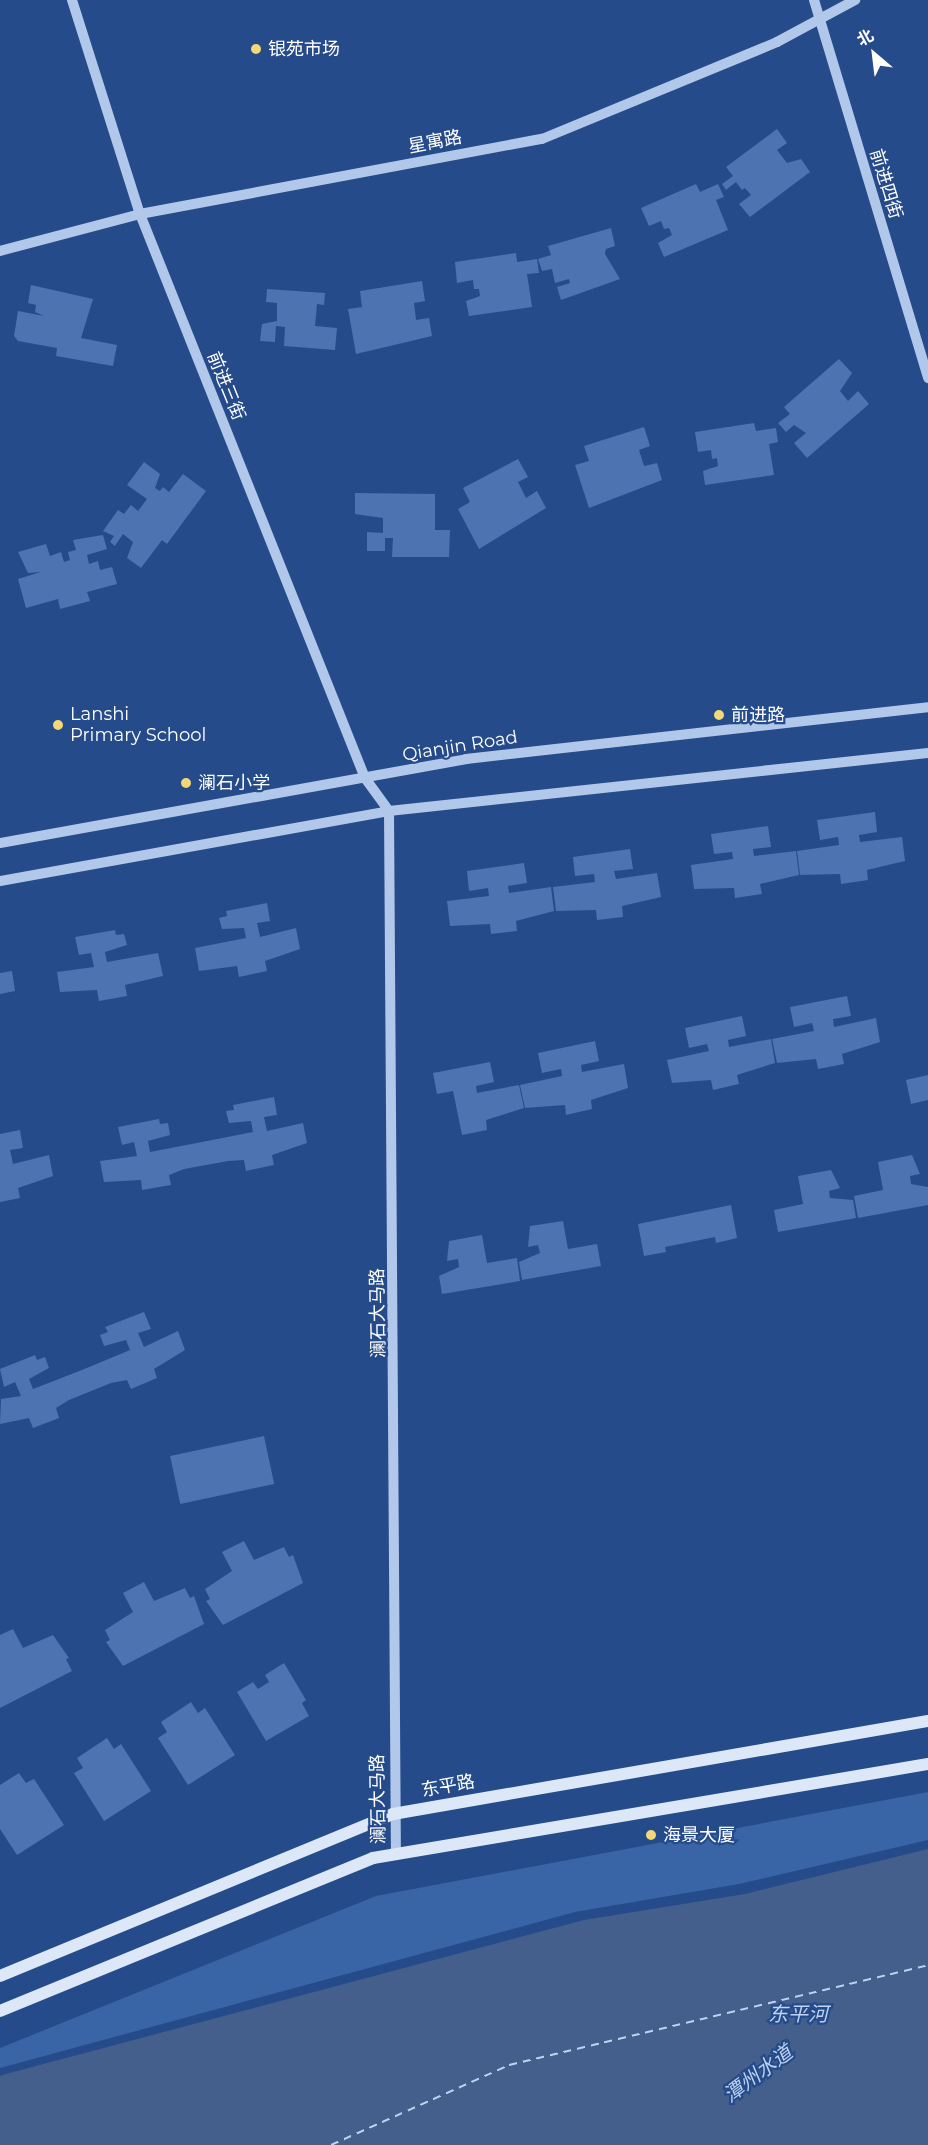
<!DOCTYPE html>
<html>
<head>
<meta charset="utf-8">
<style>
	body { margin:0 }
	#map { position:relative; width:928px; height:2145px; overflow:hidden; background:#254b8a; font-family:Montserrat,"Noto Sans SC",sans-serif }
	div>[style] { position:absolute }
	[style*='--x'] { left:calc(var(--x)*1px); top:calc(var(--y)*1px); width:calc(var(--w)*1px); rotate:calc(var(--a)*1deg) }
	.green>* { inset:0; background:#3964a6 }
	.water>* { inset:0; background:#455f8d }
	.ferry>* { height:1.5px; margin-top:-0.75px; transform-origin:0; background:repeating-linear-gradient(90deg,#bed2f1 0 8px,transparent 0 14px) }
	.building>* { inset:0; background:#4d74b1; transform-origin:0 0 }
	.tertiary>* { height:10px; margin:-5px; padding:0 5px; transform-origin:5px; border-radius:5px; background:#b2c8ea }
	.secondary>* { height:12px; margin:-6px; padding:0 6px; transform-origin:6px; border-radius:6px; background:#dce7f8 }
	.dots>* { width:16px; height:16px; translate:-50% -50%; box-sizing:border-box; border:3px solid #254b8a; border-radius:50% }
	span { translate:-50% -50%; white-space:nowrap; text-align:center; line-height:1.15; -webkit-text-stroke:4.5px #254b8a; paint-order:stroke }
	.poi-label { font-size:18px; color:#fff }
	.left { translate:0 -50%; text-align:left }
	.street-label { font-size:18px; color:#fff }
	.water-label { font-size:20px; color:#bed2f1; font-style:italic }
	.north { position:absolute; left:844px; top:24px; width:60px; height:60px; -webkit-text-stroke:4px #254b8a; paint-order:stroke; rotate:332deg; font-size:16px; font-weight:700; line-height:24px; text-align:center; color:#fff }
	.north::after { content:''; display:block; margin:auto; width:21px; height:27px; background:#fff; clip-path:polygon(50% 0,100% 100%,50% 72%,0 100%) }
</style>
</head>
<body>
<div id="map">
	<div class="green">
		<i style="clip-path:polygon(928px 1792px,928px 1840px,739px 1884px,575px 1912px,0 2068px,0 2048px,376px 1896px)"></i>
	</div>
	<div class="water">
		<i style="clip-path:polygon(928px 1849px,928px 2145px,0 2145px,0 2076px,6px 2074px,584px 1920px,745px 1894px)"></i>
	</div>
	<div class="ferry">
		<i style="--x:331;--y:2145;--w:195;--a:-24.2"></i>
		<i style="--x:509;--y:2065;--w:431;--a:-13.4"></i>
	</div>
	<div class="building">
		<i style="clip-path:polygon(777px 129px,787px 143px,777px 150px,787px 163px,801px 159px,810px 172px,750px 217px,739px 204px,751px 195px,745px 188px,742px 190px,736px 182px,726px 190px,722px 184px,733px 176px,726px 167px)"></i>
		<i style="clip-path:polygon(696px 184px,700px 192px,718px 184px,724px 197px,716px 200px,728px 230px,664px 257px,658px 243px,672px 235px,669px 228px,664px 229px,661px 221px,649px 226px,641px 208px)"></i>
		<i style="clip-path:polygon(611px 228px,615px 246px,606px 249px,605px 254px,620px 279px,561px 300px,557px 287px,570px 283px,569px 279px,555px 283px,552px 269px,542px 271px,538px 259px,551px 255px,548px 246px)"></i>
		<i style="clip-path:polygon(516px 253px,517px 262px,537px 259px,539px 273px,527px 274px,532px 307px,469px 316px,466px 301px,480px 296px,479px 289px,474px 289px,473px 280px,457px 283px,455px 262px)"></i>
		<i style="clip-path:polygon(422px 281px,425px 301px,414px 303px,416px 320px,429px 318px,432px 336px,356px 354px,348px 309px,362px 307px,360px 291px)"></i>
		<i style="clip-path:polygon(31px 285px,93px 299px,81px 338px,117px 345px,113px 366px,56px 356px,57px 348px,18px 341px,14px 336px,18px 311px,44px 316px,35px 312px,36px 305px,28px 303px)"></i>
		<i style="clip-path:polygon(267px 289px,325px 293px,324px 305px,317px 304px,315px 326px,337px 328px,335px 350px,284px 346px,285px 327px,276px 326px,275px 342px,260px 341px,262px 324px,277px 321px,277px 303px,266px 302px)"></i>
		<i style="clip-path:polygon(839px 359px,852px 373px,840px 391px,848px 401px,858px 391px,869px 404px,807px 458px,794px 443px,806px 433px,794px 425px,786px 432px,778px 423px,790px 414px,784px 407px)"></i>
		<i style="clip-path:polygon(754px 423px,756px 431px,776px 428px,778px 442px,769px 444px,774px 475px,705px 485px,703px 471px,718px 466px,717px 458px,712px 459px,711px 450px,698px 452px,695px 432px)"></i>
		<i style="clip-path:polygon(644px 427px,650px 446px,639px 450px,644px 466px,657px 463px,662px 480px,589px 508px,575px 465px,589px 461px,584px 446px)"></i>
		<i style="clip-path:polygon(518px 459px,528px 477px,518px 482px,526px 498px,537px 491px,546px 508px,479px 549px,458px 509px,470px 502px,463px 488px)"></i>
		<i style="clip-path:polygon(144px 462px,160px 474px,155px 488px,160px 491px,163px 487px,169px 492px,183px 474px,206px 491px,167px 544px,162px 540px,141px 568px,127px 558px,133px 542px,123px 534px,115px 546px,110px 542px,114px 536px,103px 531px,118px 510px,124px 514px,131px 505px,138px 511px,147px 499px,127px 485px)"></i>
		<i style="clip-path:polygon(355px 493px,435px 494px,435px 530px,450px 530px,449px 557px,392px 557px,393px 538px,385px 538px,385px 551px,367px 551px,367px 532px,383px 533px,383px 518px,355px 514px)"></i>
		<i style="clip-path:polygon(103px 535px,107px 549px,87px 555px,89px 564px,98px 561px,100px 570px,112px 567px,117px 584px,87px 592px,90px 601px,60px 609px,58px 599px,26px 608px,18px 579px,41px 572px,28px 573px,18px 552px,46px 544px,50px 556px,61px 552px,64px 562px,70px 560px,68px 552px,76px 550px,73px 540px)"></i>
		<i style="clip-path:polygon(875px 812px,877px 832px,859px 835px,860px 842px,902px 837px,905px 861px,867px 870px,868px 880px,841px 884px,840px 874px,800px 875px,797px 851px,839px 845px,838px 837px,820px 840px,817px 820px)"></i>
		<i style="clip-path:polygon(768px 826px,771px 847px,753px 849px,754px 856px,796px 851px,799px 875px,760px 884px,762px 894px,735px 898px,734px 888px,694px 889px,691px 865px,733px 859px,732px 852px,714px 854px,711px 834px)"></i>
		<i style="clip-path:polygon(630px 849px,633px 869px,614px 871px,616px 879px,657px 873px,661px 897px,622px 906px,623px 917px,597px 920px,596px 910px,556px 911px,553px 887px,595px 882px,594px 874px,575px 876px,573px 857px)"></i>
		<i style="clip-path:polygon(524px 863px,527px 883px,508px 886px,509px 893px,551px 887px,554px 911px,516px 921px,517px 931px,491px 934px,490px 924px,450px 926px,447px 901px,489px 896px,488px 888px,469px 891px,467px 871px)"></i>
		<i style="clip-path:polygon(267px 903px,270px 921px,257px 923px,260px 937px,296px 928px,300px 949px,265px 961px,267px 971px,239px 977px,237px 966px,199px 971px,195px 948px,246px 938px,244px 928px,222px 929px,219px 918px,227px 916px,226px 911px)"></i>
		<i style="clip-path:polygon(115px 930px,116px 935px,124px 934px,127px 945px,105px 952px,107px 962px,158px 953px,163px 976px,125px 985px,127px 996px,99px 1001px,97px 990px,60px 992px,57px 972px,94px 967px,91px 953px,79px 955px,75px 937px)"></i>
		<i style="clip-path:polygon(12px 971px,15px 991px,0 994px,0 973px)"></i>
		<i style="clip-path:polygon(847px 996px,851px 1016px,833px 1019px,834px 1027px,876px 1018px,880px 1042px,842px 1054px,844px 1064px,818px 1069px,816px 1059px,777px 1063px,772px 1039px,814px 1031px,812px 1023px,794px 1027px,790px 1007px)"></i>
		<i style="clip-path:polygon(742px 1016px,746px 1036px,728px 1040px,729px 1047px,771px 1039px,775px 1063px,737px 1075px,739px 1084px,713px 1090px,711px 1080px,672px 1083px,667px 1060px,709px 1051px,707px 1044px,689px 1048px,685px 1028px)"></i>
		<i style="clip-path:polygon(595px 1041px,599px 1061px,581px 1065px,582px 1072px,624px 1064px,628px 1088px,591px 1100px,592px 1109px,566px 1115px,565px 1105px,525px 1108px,520px 1085px,562px 1076px,561px 1069px,542px 1073px,538px 1053px)"></i>
		<i style="clip-path:polygon(490px 1062px,494px 1082px,476px 1086px,477px 1093px,519px 1085px,524px 1108px,486px 1120px,487px 1130px,462px 1135px,453px 1091px,437px 1094px,433px 1073px)"></i>
		<i style="clip-path:polygon(928px 1075px,928px 1100px,911px 1104px,906px 1080px)"></i>
		<i style="clip-path:polygon(274px 1097px,277px 1115px,264px 1117px,267px 1131px,303px 1123px,307px 1143px,272px 1155px,274px 1165px,246px 1171px,244px 1160px,228px 1161px,184px 1169px,169px 1175px,171px 1185px,142px 1190px,141px 1180px,104px 1182px,100px 1161px,137px 1156px,134px 1142px,122px 1145px,118px 1127px,159px 1119px,160px 1124px,168px 1123px,170px 1135px,148px 1141px,150px 1152px,202px 1142px,253px 1132px,251px 1121px,229px 1123px,226px 1111px,234px 1110px,233px 1105px)"></i>
		<i style="clip-path:polygon(20px 1130px,23px 1148px,10px 1150px,13px 1164px,49px 1155px,53px 1176px,18px 1188px,20px 1198px,0 1202px,0 1134px)"></i>
		<i style="clip-path:polygon(912px 1155px,920px 1174px,910px 1176px,911px 1184px,928px 1187px,928px 1205px,858px 1218px,854px 1196px,883px 1190px,878px 1162px)"></i>
		<i style="clip-path:polygon(831px 1170px,840px 1188px,829px 1191px,830px 1198px,853px 1200px,856px 1218px,778px 1232px,774px 1210px,803px 1204px,798px 1176px)"></i>
		<i style="clip-path:polygon(731px 1205px,737px 1238px,716px 1243px,715px 1237px,665px 1247px,666px 1252px,644px 1256px,638px 1224px)"></i>
		<i style="clip-path:polygon(563px 1221px,568px 1249px,597px 1244px,601px 1266px,522px 1280px,519px 1262px,540px 1253px,538px 1245px,528px 1247px,530px 1226px)"></i>
		<i style="clip-path:polygon(482px 1235px,487px 1263px,517px 1258px,520px 1281px,442px 1294px,439px 1276px,459px 1267px,458px 1259px,447px 1261px,449px 1241px)"></i>
		<i style="clip-path:polygon(144px 1312px,151px 1329px,138px 1333px,144px 1347px,178px 1331px,185px 1350px,154px 1369px,157px 1378px,131px 1389px,127px 1380px,111px 1383px,69px 1400px,56px 1408px,59px 1418px,33px 1428px,29px 1418px,0 1424px,1px 1399px,21px 1396px,15px 1382px,4px 1387px,0 1369px,35px 1355px,37px 1360px,45px 1357px,49px 1368px,29px 1379px,33px 1389px,82px 1370px,130px 1350px,126px 1340px,104px 1346px,100px 1335px,108px 1332px,105px 1327px)"></i>
		<i style="left:264px;top:1436px;width:49px;height:96px;rotate:78deg"></i>
		<i style="clip-path:polygon(244px 1541px,254px 1560px,284px 1547px,289px 1557px,293px 1555px,303px 1583px,223px 1625px,206px 1601px,210px 1599px,205px 1589px,232px 1571px,222px 1552px)"></i>
		<i style="clip-path:polygon(144px 1582px,154px 1601px,185px 1588px,190px 1598px,194px 1596px,204px 1624px,123px 1666px,106px 1642px,110px 1640px,105px 1630px,133px 1612px,123px 1593px)"></i>
		<i style="clip-path:polygon(13px 1629px,23px 1648px,53px 1635px,69px 1658px,66px 1659px,72px 1671px,0 1708px,0 1635px)"></i>
		<i style="clip-path:polygon(284px 1663px,306px 1700px,302px 1703px,309px 1716px,266px 1741px,237px 1692px,253px 1682px,258px 1689px,269px 1682px,265px 1675px)"></i>
		<i style="clip-path:polygon(191px 1702px,198px 1713px,205px 1708px,235px 1755px,188px 1785px,158px 1738px,167px 1732px,161px 1722px)"></i>
		<i style="clip-path:polygon(107px 1738px,114px 1749px,121px 1744px,151px 1791px,104px 1821px,74px 1773px,83px 1768px,77px 1758px)"></i>
		<i style="clip-path:polygon(19px 1773px,26px 1783px,34px 1779px,64px 1825px,17px 1855px,0 1829px,0 1785px)"></i>
	</div>
	<div class="tertiary">
		<i style="--x:72;--y:0;--w:225;--a:72.4"></i>
		<i style="--x:140;--y:214;--w:607;--a:68.25"></i>
		<i style="--x:365;--y:778;--w:41;--a:54"></i>
		<i style="--x:389;--y:811;--w:1044;--a:89.62"></i>
		<i style="--x:814;--y:0;--w:395;--a:73.2"></i>
		<i style="--x:0;--y:251;--w:145;--a:-14.8"></i>
		<i style="--x:140;--y:214;--w:409;--a:-10.6"></i>
		<i style="--x:542;--y:139;--w:254;--a:-22.4"></i>
		<i style="--x:777;--y:42;--w:89;--a:-28.3"></i>
		<i style="--x:0;--y:843;--w:474;--a:-10.2"></i>
		<i style="--x:466;--y:759;--w:465;--a:-6.4"></i>
		<i style="--x:0;--y:881;--w:395;--a:-10.2"></i>
		<i style="--x:389;--y:811;--w:542;--a:-6.14"></i>
	</div>
	<div class="secondary">
		<i style="--x:0;--y:1976;--w:425;--a:-22.4"></i>
		<i style="--x:393;--y:1814;--w:543;--a:-9.86"></i>
		<i style="--x:0;--y:2011;--w:403;--a:-22.3"></i>
		<i style="--x:373;--y:1858;--w:563;--a:-9.61"></i>
	</div>
	<div class="dots">
		<i style="left:256px;top:49px;background:#f4d776"></i>
		<i style="left:719px;top:715px;background:#f4d776"></i>
		<i style="left:58px;top:725px;background:#f4d776"></i>
		<i style="left:186px;top:783px;background:#f4d776"></i>
		<i style="left:651px;top:1835px;background:#f4d776"></i>
	</div>
	<div class="poi-label">
		<span class="left" style="left:268px;top:49px">银苑市场</span>
		<span class="left" style="left:70px;top:725px">Lanshi<br>Primary School</span>
		<span class="left" style="left:731px;top:715px">前进路</span>
		<span class="left" style="left:198px;top:783px">澜石小学</span>
		<span class="left" style="left:663px;top:1835px">海景大厦</span>
	</div>
	<div class="street-label">
		<span style="left:435px;top:142px;rotate:-11deg">星寓路</span>
		<span style="left:886px;top:184px;rotate:73deg">前进四街</span>
		<span style="left:226px;top:386px;rotate:68deg">前进三街</span>
		<span style="left:460px;top:746px;rotate:-9deg">Qianjin Road</span>
		<span style="left:378px;top:1313px;rotate:-91deg">澜石大马路</span>
		<span style="left:448px;top:1786px;rotate:-10deg">东平路</span>
		<span style="left:378px;top:1799px;rotate:-91deg">澜石大马路</span>
	</div>
	<div class="water-label">
		<span style="left:798px;top:2014px">东平河</span>
		<span style="left:758px;top:2074px;rotate:-37deg">潭州水道</span>
	</div>
	<div class="north">北</div>
</div>
</body>
</html>
